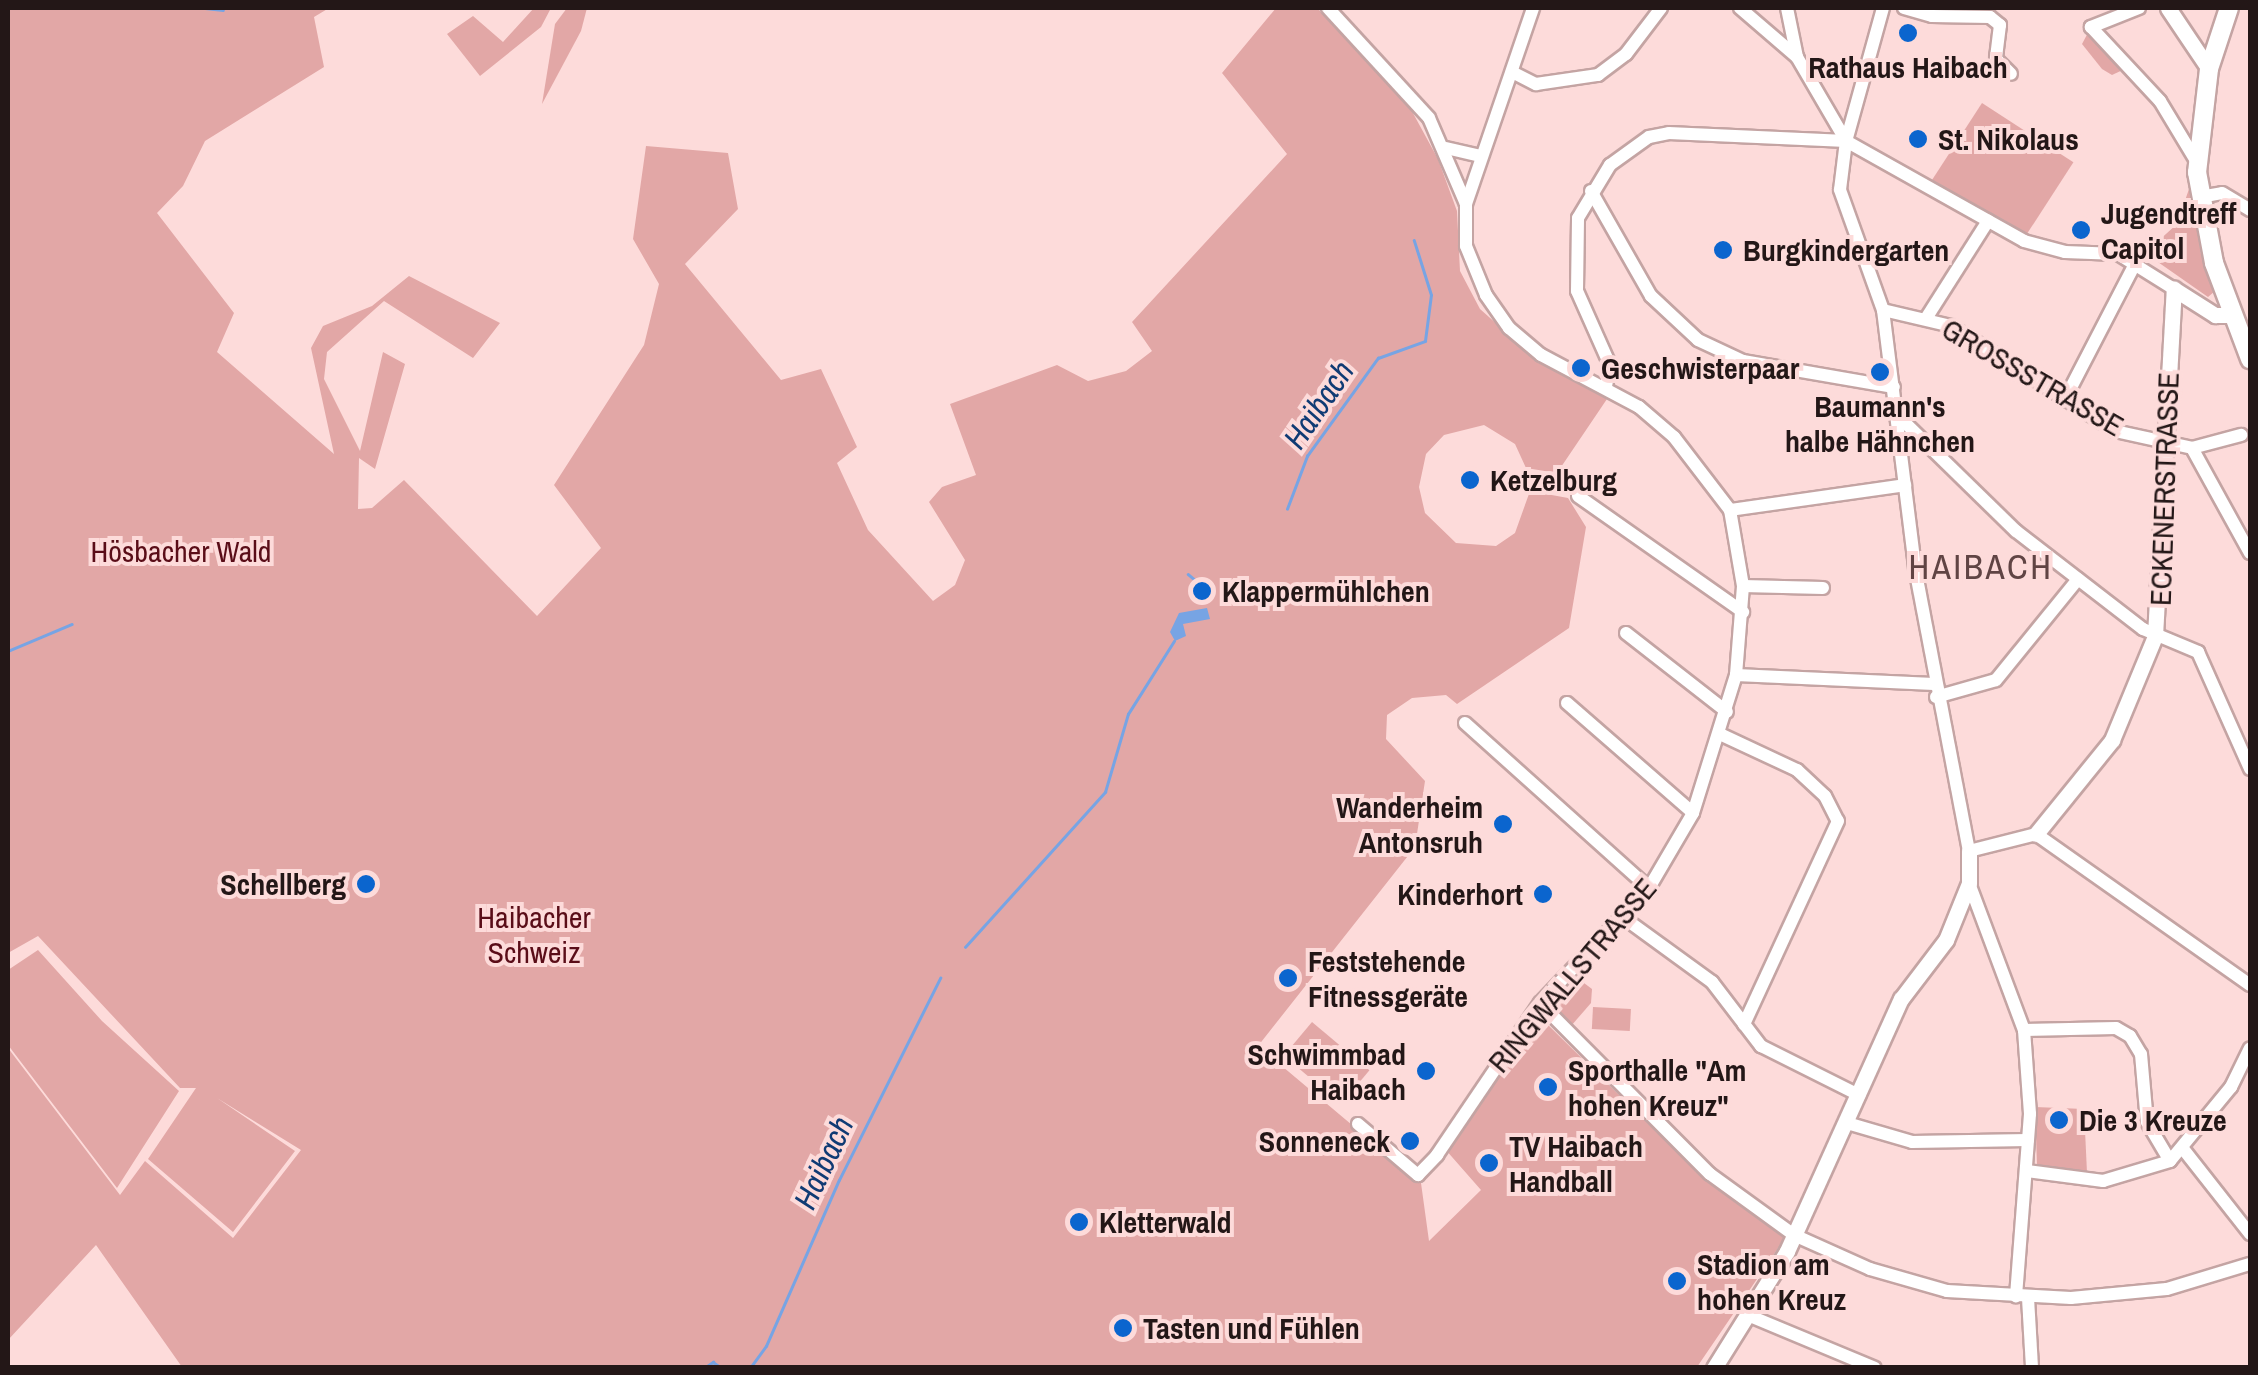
<!DOCTYPE html>
<html>
<head>
<meta charset="utf-8">
<style>
	body { margin:0 }
	#map { position:relative; width:2258px; height:1375px; overflow:hidden; background:#fddbda; font-family:"Archivo Narrow",sans-serif }
	div>[style] { position:absolute }
	[style*='--x'] { left:calc(var(--x)*1px); top:calc(var(--y)*1px); width:calc(var(--w)*1px); rotate:calc(var(--a)*1deg) }
	.green>* { inset:0; background:#e2a7a6; transform-origin:0 0 }
	.water>* { inset:0; background:#77a4e4 }
	.stream>* { height:2.5px; margin:-1.25px; padding:0 1.25px; transform-origin:1.25px; border-radius:1.25px; background:#77a4e4 }
	.roads { filter:drop-shadow(2px 0 #c4a4a3) drop-shadow(-2px 0 #c4a4a3) drop-shadow(0 2px #c4a4a3) drop-shadow(0 -2px #c4a4a3) }
	.minor>* { height:12px; margin:-6px; padding:0 6px; transform-origin:6px; border-radius:6px; background:#fff }
	.tertiary>* { height:15px; margin:-7.5px; padding:0 7.5px; transform-origin:7.5px; border-radius:7.5px; background:#fff }
	.secondary>* { height:18px; margin:-9px; padding:0 9px; transform-origin:9px; border-radius:9px; background:#fff }
	.dots>* { width:28px; height:28px; translate:-50% -50%; box-sizing:border-box; border:5px solid #fddbda; border-radius:50% }
	span { translate:-50% -50%; white-space:nowrap; text-align:center; line-height:1.15; -webkit-text-stroke:8px #fddbda; paint-order:stroke }
	.poi-label { font-size:30px; color:#231717; font-weight:700 }
	.left { translate:0 -50%; text-align:left }
	.right { translate:-100% -50%; text-align:right }
	.street-label { font-size:30px; color:#231717 }
	.park-label { font-size:30px; color:#5a0d18 }
	.water-label { font-size:32px; color:#103b74; font-style:italic }
	.quarter-label { font-size:35px; color:#604444; letter-spacing:2.5px }
	.frame { position:absolute; inset:0; border:10px solid #231717; pointer-events:none }
</style>
</head>
<body>
<div id="map">
	<div class="green">
		<i style="clip-path:polygon(8px 8px,329px 8px,314px 17px,324px 67px,205px 141px,183px 186px,157px 213px,234px 313px,217px 352px,334px 454px,311px 348px,323px 326px,372px 306px,409px 276px,500px 323px,473px 358px,384px 301px,327px 352px,324px 379px,360px 451px,383px 352px,405px 364px,375px 469px,359px 458px,358px 509px,372px 508px,404px 480px,537px 616px,601px 548px,554px 485px,644px 345px,659px 284px,633px 239px,646px 146px,728px 153px,738px 209px,685px 264px,781px 380px,821px 369px,857px 447px,837px 463px,868px 530px,933px 601px,955px 585px,965px 560px,929px 502px,942px 487px,976px 475px,950px 404px,1057px 365px,1088px 381px,1126px 371px,1152px 351px,1132px 322px,1287px 154px,1222px 73px,1276px 8px,1317px 8px,1408px 104px,1438px 159px,1457px 211px,1460px 271px,1480px 309px,1536px 359px,1606px 386px,1601px 395px,1607px 399px,1557px 473px,1526px 468px,1515px 444px,1484px 425px,1444px 435px,1426px 454px,1419px 487px,1425px 513px,1456px 543px,1496px 546px,1515px 533px,1530px 491px,1568px 498px,1586px 527px,1569px 628px,1457px 704px,1446px 695px,1412px 698px,1387px 715px,1386px 739px,1425px 781px,1415px 847px,1258px 1046px,1421px 1183px,1429px 1241px,1481px 1190px,1445px 1149px,1495px 1070px,1544px 1021px,1677px 1152px,1783px 1231px,1785px 1238px,1697px 1367px,182px 1367px,96px 1245px,8px 1340px,8px 1048px,120px 1195px,145px 1161px,233px 1238px,301px 1150px,217px 1098px,295px 1151px,233px 1232px,148px 1159px,196px 1088px,180px 1088px,38px 936px,8px 953px)"></i>
		<i style="clip-path:polygon(534px 8px,551px 8px,541px 27px,480px 76px,447px 34px,473px 16px,503px 42px)"></i>
		<i style="clip-path:polygon(567px 8px,587px 8px,581px 31px,542px 104px,555px 24px)"></i>
		<i style="clip-path:polygon(2090px 29px,2127px 68px,2112px 75px,2102px 69px,2082px 44px)"></i>
		<i style="left:1982px;top:103px;width:109px;height:93px;rotate:33deg"></i>
		<i style="clip-path:polygon(2190px 186px,2201px 254px,2215px 291px,2208px 297px,2145px 253px,2177px 224px)"></i>
		<i style="clip-path:polygon(38px 950px,102px 1021px,179px 1091px,117px 1188px,8px 1045px,8px 970px)"></i>
		<i style="clip-path:polygon(1580px 980px,1592px 989px,1591px 1003px,1571px 1026px,1555px 1007px)"></i>
		<i style="left:1593px;top:1007px;width:38px;height:22px;rotate:3deg"></i>
		<i style="left:1312px;top:1022px;width:75px;height:44px;rotate:40deg"></i>
		<i style="clip-path:polygon(2035px 1107px,2084px 1109px,2087px 1173px,2037px 1165px)"></i>
	</div>
	<div class="water">
		<i style="clip-path:polygon(1207px 608px,1210px 619px,1183px 624px,1186px 636px,1175px 641px,1170px 632px,1179px 613px)"></i>
	</div>
	<div class="stream">
		<i style="--x:205;--y:8;--w:18;--a:6"></i>
		<i style="--x:1287;--y:509;--w:57;--a:-69.3"></i>
		<i style="--x:1307;--y:456;--w:121;--a:-54.1"></i>
		<i style="--x:1378;--y:358;--w:50;--a:-19.9"></i>
		<i style="--x:1425;--y:341;--w:46;--a:-82.6"></i>
		<i style="--x:1431;--y:295;--w:57;--a:-107.5"></i>
		<i style="--x:1188;--y:574;--w:16;--a:40"></i>
		<i style="--x:1201;--y:587;--w:10;--a:84"></i>
		<i style="--x:8;--y:651;--w:69;--a:-22.9"></i>
		<i style="--x:965;--y:947;--w:209;--a:-47.9"></i>
		<i style="--x:1105;--y:792;--w:81;--a:-73.6"></i>
		<i style="--x:1128;--y:714;--w:86;--a:-57.8"></i>
		<i style="--x:704;--y:1368;--w:11;--a:-34"></i>
		<i style="--x:713;--y:1362;--w:11;--a:34"></i>
		<i style="--x:750;--y:1368;--w:27;--a:-54"></i>
		<i style="--x:766;--y:1346;--w:181;--a:-66.3"></i>
		<i style="--x:839;--y:1180;--w:226;--a:-63.4"></i>
	</div>
	<div class="roads">
		<div class="minor">
			<i style="--x:1328;--y:8;--w:149;--a:47.4"></i>
			<i style="--x:1429;--y:118;--w:94;--a:66.7"></i>
			<i style="--x:1740;--y:8;--w:75;--a:40.7"></i>
			<i style="--x:1797;--y:57;--w:97;--a:59.7"></i>
			<i style="--x:1787;--y:8;--w:50;--a:78.5"></i>
			<i style="--x:1883;--y:8;--w:138;--a:105.5"></i>
			<i style="--x:1846;--y:141;--w:49;--a:97"></i>
			<i style="--x:1840;--y:190;--w:127;--a:70.3"></i>
			<i style="--x:1883;--y:310;--w:260;--a:82.9"></i>
			<i style="--x:1915;--y:568;--w:288;--a:79.2"></i>
			<i style="--x:1969;--y:851;--w:69;--a:-14.2"></i>
			<i style="--x:2036;--y:834;--w:262;--a:35.2"></i>
			<i style="--x:1904;--y:8;--w:29;--a:16"></i>
			<i style="--x:1932;--y:16;--w:58;--a:1"></i>
			<i style="--x:1990;--y:17;--w:13;--a:39"></i>
			<i style="--x:2000;--y:25;--w:34;--a:97"></i>
			<i style="--x:1996;--y:59;--w:21;--a:45"></i>
			<i style="--x:2139;--y:8;--w:52;--a:158.4"></i>
			<i style="--x:2091;--y:27;--w:101;--a:47"></i>
			<i style="--x:2160;--y:101;--w:74;--a:58.9"></i>
			<i style="--x:1514;--y:73;--w:25;--a:27"></i>
			<i style="--x:1536;--y:84;--w:63;--a:-8.3"></i>
			<i style="--x:1598;--y:75;--w:35;--a:-37"></i>
			<i style="--x:1626;--y:54;--w:58;--a:-52.7"></i>
			<i style="--x:1446;--y:148;--w:36;--a:13"></i>
			<i style="--x:1591;--y:191;--w:121;--a:60.3"></i>
			<i style="--x:1651;--y:296;--w:64;--a:43.1"></i>
			<i style="--x:1698;--y:340;--w:50;--a:25"></i>
			<i style="--x:1743;--y:361;--w:153;--a:9.8"></i>
			<i style="--x:2200;--y:197;--w:22;--a:-10"></i>
			<i style="--x:2222;--y:193;--w:33;--a:31"></i>
			<i style="--x:1883;--y:310;--w:70;--a:13.2"></i>
			<i style="--x:1951;--y:326;--w:195;--a:32.6"></i>
			<i style="--x:2115;--y:431;--w:79;--a:12.4"></i>
			<i style="--x:2192;--y:448;--w:51;--a:-14.9"></i>
			<i style="--x:1927;--y:317;--w:114;--a:-57.6"></i>
			<i style="--x:1606;--y:386;--w:21;--a:-79"></i>
			<i style="--x:1610;--y:365;--w:81;--a:-114"></i>
			<i style="--x:1577;--y:291;--w:73;--a:-89.2"></i>
			<i style="--x:1578;--y:218;--w:62;--a:-58.9"></i>
			<i style="--x:1610;--y:165;--w:48;--a:-35.7"></i>
			<i style="--x:1649;--y:137;--w:20;--a:-11"></i>
			<i style="--x:1669;--y:133;--w:177;--a:2.6"></i>
			<i style="--x:1846;--y:141;--w:204;--a:29.3"></i>
			<i style="--x:2024;--y:241;--w:42;--a:15"></i>
			<i style="--x:2065;--y:252;--w:53;--a:2.2"></i>
			<i style="--x:2118;--y:254;--w:66;--a:32"></i>
			<i style="--x:2064;--y:401;--w:159;--a:-62.6"></i>
			<i style="--x:1897;--y:415;--w:166;--a:44.3"></i>
			<i style="--x:2016;--y:531;--w:160;--a:37.7"></i>
			<i style="--x:2143;--y:629;--w:60;--a:22.7"></i>
			<i style="--x:2198;--y:652;--w:128;--a:66"></i>
			<i style="--x:2192;--y:448;--w:120;--a:61.1"></i>
			<i style="--x:1578;--y:496;--w:202;--a:35.1"></i>
			<i style="--x:1730;--y:510;--w:177;--a:-8.1"></i>
			<i style="--x:1743;--y:586;--w:80;--a:1.4"></i>
			<i style="--x:1626;--y:633;--w:128;--a:38"></i>
			<i style="--x:1736;--y:675;--w:198;--a:2.6"></i>
			<i style="--x:1936;--y:697;--w:62;--a:-15.8"></i>
			<i style="--x:1996;--y:680;--w:130;--a:-50.9"></i>
			<i style="--x:1567;--y:703;--w:167;--a:41.1"></i>
			<i style="--x:1465;--y:723;--w:247;--a:41.9"></i>
			<i style="--x:1722;--y:735;--w:83;--a:25"></i>
			<i style="--x:1797;--y:770;--w:38;--a:43"></i>
			<i style="--x:1825;--y:796;--w:28;--a:63"></i>
			<i style="--x:1838;--y:821;--w:224;--a:114.8"></i>
			<i style="--x:1969;--y:883;--w:157;--a:69.5"></i>
			<i style="--x:2024;--y:1030;--w:84;--a:85.9"></i>
			<i style="--x:2030;--y:1114;--w:183;--a:94.4"></i>
			<i style="--x:1624;--y:918;--w:109;--a:36"></i>
			<i style="--x:1712;--y:982;--w:81;--a:52.6"></i>
			<i style="--x:1761;--y:1046;--w:110;--a:26.6"></i>
			<i style="--x:1540;--y:1003;--w:241;--a:45.2"></i>
			<i style="--x:1710;--y:1174;--w:104;--a:36"></i>
			<i style="--x:1794;--y:1235;--w:83;--a:24.1"></i>
			<i style="--x:1870;--y:1269;--w:80;--a:15.9"></i>
			<i style="--x:1947;--y:1291;--w:124;--a:3.2"></i>
			<i style="--x:2071;--y:1298;--w:96;--a:-5.4"></i>
			<i style="--x:2167;--y:1289;--w:87;--a:-16.8"></i>
			<i style="--x:2024;--y:1030;--w:92;--a:-1.2"></i>
			<i style="--x:2116;--y:1028;--w:16;--a:30"></i>
			<i style="--x:2130;--y:1036;--w:21;--a:59"></i>
			<i style="--x:2141;--y:1054;--w:68;--a:85"></i>
			<i style="--x:2147;--y:1122;--w:45;--a:59.5"></i>
			<i style="--x:1847;--y:1123;--w:68;--a:16.3"></i>
			<i style="--x:1912;--y:1142;--w:116;--a:-1"></i>
			<i style="--x:1358;--y:1124;--w:79;--a:40.4"></i>
			<i style="--x:1418;--y:1175;--w:28;--a:-46"></i>
			<i style="--x:1437;--y:1155;--w:184;--a:-55.9"></i>
			<i style="--x:1540;--y:1003;--w:158;--a:-46.5"></i>
			<i style="--x:1649;--y:888;--w:87;--a:-59.6"></i>
			<i style="--x:1693;--y:813;--w:145;--a:-72.7"></i>
			<i style="--x:1736;--y:675;--w:89;--a:-85.5"></i>
			<i style="--x:1743;--y:586;--w:77;--a:-99.7"></i>
			<i style="--x:1730;--y:510;--w:92;--a:-127.5"></i>
			<i style="--x:1674;--y:437;--w:46;--a:-139.4"></i>
			<i style="--x:1639;--y:407;--w:111;--a:-152"></i>
			<i style="--x:1541;--y:355;--w:42;--a:-139.8"></i>
			<i style="--x:1509;--y:328;--w:40;--a:-124.9"></i>
			<i style="--x:1486;--y:295;--w:53;--a:-112.2"></i>
			<i style="--x:1466;--y:246;--w:42;--a:-90"></i>
			<i style="--x:1466;--y:204;--w:207;--a:-71.1"></i>
			<i style="--x:2184;--y:1150;--w:107;--a:51.8"></i>
			<i style="--x:2027;--y:1171;--w:77;--a:7.5"></i>
			<i style="--x:2103;--y:1181;--w:70;--a:-16.6"></i>
			<i style="--x:2170;--y:1161;--w:96;--a:-50.5"></i>
			<i style="--x:2231;--y:1087;--w:43;--a:-64"></i>
			<i style="--x:2028;--y:1298;--w:70;--a:86.7"></i>
			<i style="--x:1750;--y:1316;--w:135;--a:22.6"></i>
		</div>
		<div class="tertiary">
			<i style="--x:2168;--y:8;--w:73;--a:56.1"></i>
			<i style="--x:2036;--y:834;--w:121;--a:-51"></i>
			<i style="--x:2112;--y:740;--w:113;--a:-67.5"></i>
			<i style="--x:2155;--y:636;--w:348;--a:-86.9"></i>
			<i style="--x:2174;--y:289;--w:49;--a:32.4"></i>
			<i style="--x:2215;--y:315;--w:18;--a:0"></i>
			<i style="--x:1714;--y:1368;--w:138;--a:-58"></i>
			<i style="--x:1787;--y:1251;--w:277;--a:-65.7"></i>
			<i style="--x:1901;--y:999;--w:74;--a:-52.7"></i>
			<i style="--x:1946;--y:940;--w:61;--a:-68"></i>
			<i style="--x:1969;--y:883;--w:32;--a:-90"></i>
		</div>
		<div class="secondary">
			<i style="--x:2229;--y:8;--w:64;--a:108.2"></i>
			<i style="--x:2209;--y:69;--w:104;--a:96.6"></i>
			<i style="--x:2197;--y:172;--w:93;--a:79.4"></i>
			<i style="--x:2214;--y:263;--w:103;--a:69.4"></i>
		</div>
	</div>
	<div class="dots">
		<i style="left:1908px;top:33px;background:#0b65ce"></i>
		<i style="left:1918px;top:139px;background:#0b65ce"></i>
		<i style="left:2081px;top:230px;background:#0b65ce"></i>
		<i style="left:1723px;top:250px;background:#0b65ce"></i>
		<i style="left:1581px;top:368px;background:#0b65ce"></i>
		<i style="left:1880px;top:372px;background:#0b65ce"></i>
		<i style="left:1470px;top:480px;background:#0b65ce"></i>
		<i style="left:1202px;top:591px;background:#0b65ce"></i>
		<i style="left:1503px;top:824px;background:#0b65ce"></i>
		<i style="left:366px;top:884px;background:#0b65ce"></i>
		<i style="left:1543px;top:894px;background:#0b65ce"></i>
		<i style="left:1288px;top:978px;background:#0b65ce"></i>
		<i style="left:1426px;top:1071px;background:#0b65ce"></i>
		<i style="left:1548px;top:1087px;background:#0b65ce"></i>
		<i style="left:2059px;top:1120px;background:#0b65ce"></i>
		<i style="left:1410px;top:1141px;background:#0b65ce"></i>
		<i style="left:1489px;top:1163px;background:#0b65ce"></i>
		<i style="left:1079px;top:1222px;background:#0b65ce"></i>
		<i style="left:1677px;top:1281px;background:#0b65ce"></i>
		<i style="left:1123px;top:1328px;background:#0b65ce"></i>
	</div>
	<div class="poi-label">
		<span style="left:1908px;top:67px">Rathaus Haibach</span>
		<span class="left" style="left:1938px;top:139px">St. Nikolaus</span>
		<span class="left" style="left:2101px;top:230px">Jugendtreff<br>Capitol</span>
		<span class="left" style="left:1743px;top:250px">Burgkindergarten</span>
		<span class="left" style="left:1601px;top:368px">Geschwisterpaar</span>
		<span style="left:1880px;top:423px">Baumann's<br>halbe Hähnchen</span>
		<span class="left" style="left:1490px;top:480px">Ketzelburg</span>
		<span class="left" style="left:1222px;top:591px">Klappermühlchen</span>
		<span class="right" style="left:1483px;top:824px">Wanderheim<br>Antonsruh</span>
		<span class="right" style="left:346px;top:884px">Schellberg</span>
		<span class="right" style="left:1523px;top:894px">Kinderhort</span>
		<span class="left" style="left:1308px;top:978px">Feststehende<br>Fitnessgeräte</span>
		<span class="right" style="left:1406px;top:1071px">Schwimmbad<br>Haibach</span>
		<span class="left" style="left:1568px;top:1087px">Sporthalle "Am<br>hohen Kreuz"</span>
		<span class="left" style="left:2079px;top:1120px">Die 3 Kreuze</span>
		<span class="right" style="left:1390px;top:1141px">Sonneneck</span>
		<span class="left" style="left:1509px;top:1163px">TV Haibach<br>Handball</span>
		<span class="left" style="left:1099px;top:1222px">Kletterwald</span>
		<span class="left" style="left:1697px;top:1281px">Stadion am<br>hohen Kreuz</span>
		<span class="left" style="left:1143px;top:1328px">Tasten und Fühlen</span>
	</div>
	<div class="street-label">
		<span style="left:2033px;top:377px;rotate:30deg">GROSSSTRASSE</span>
		<span style="left:2164px;top:489px;rotate:-88deg">ECKENERSTRASSE</span>
		<span style="left:1572px;top:975px;rotate:-50deg">RINGWALLSTRASSE</span>
	</div>
	<div class="park-label">
		<span style="left:181px;top:551px">Hösbacher Wald</span>
		<span style="left:534px;top:934px">Haibacher<br>Schweiz</span>
	</div>
	<div class="water-label">
		<span style="left:1319px;top:405px;rotate:-56deg">Haibach</span>
		<span style="left:824px;top:1163px;rotate:-65deg">Haibach</span>
	</div>
	<div class="quarter-label">
		<span style="left:1981px;top:567px">HAIBACH</span>
	</div>
	<div class="frame"></div>
</div>
</body>
</html>
